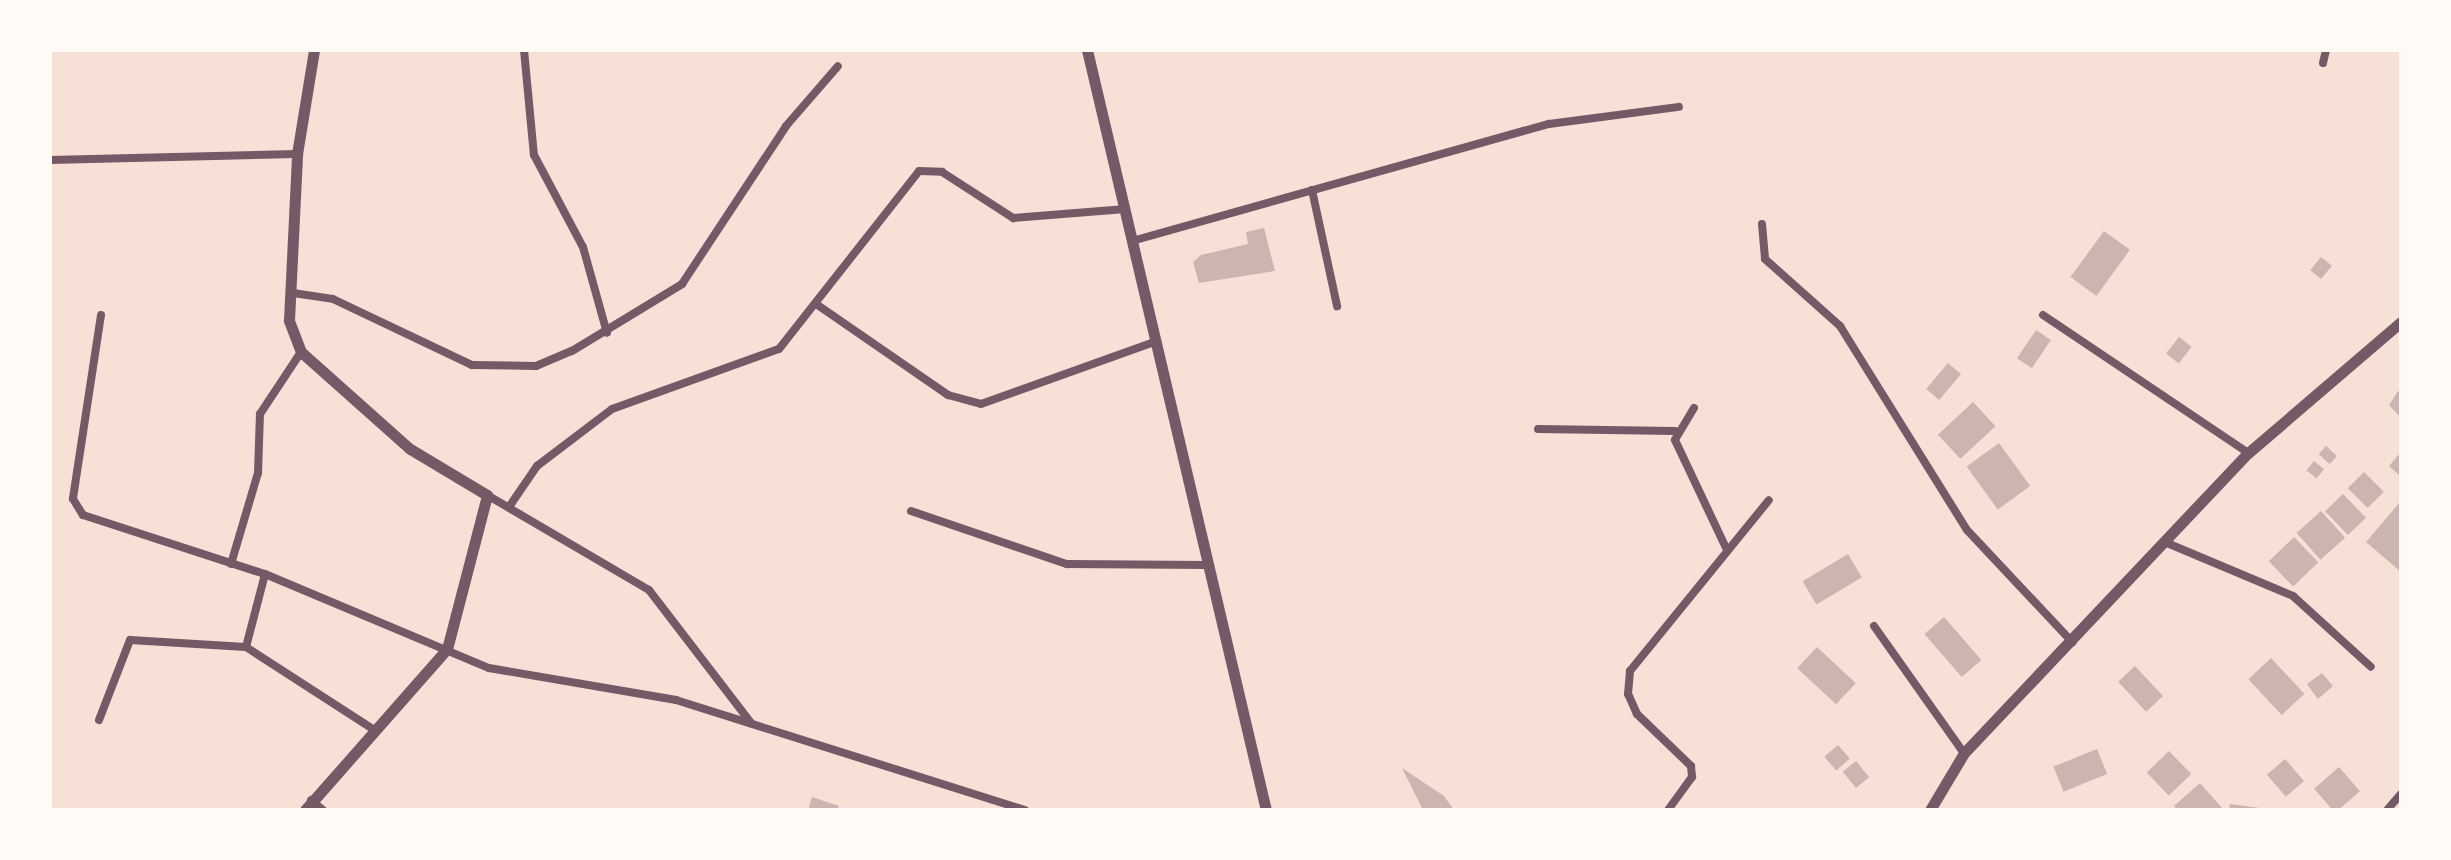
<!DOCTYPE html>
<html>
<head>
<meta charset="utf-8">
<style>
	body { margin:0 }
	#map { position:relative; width:2451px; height:860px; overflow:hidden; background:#f7e1d7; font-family:Poppins,sans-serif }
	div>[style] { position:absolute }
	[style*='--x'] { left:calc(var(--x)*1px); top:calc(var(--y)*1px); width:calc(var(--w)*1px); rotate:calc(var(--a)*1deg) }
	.building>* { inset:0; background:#ccb4b1; transform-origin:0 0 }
	.minor>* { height:8px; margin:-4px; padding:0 4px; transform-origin:4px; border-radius:4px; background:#755966 }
	.tertiary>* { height:11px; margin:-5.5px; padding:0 5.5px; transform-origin:5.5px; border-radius:5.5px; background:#755966 }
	span { translate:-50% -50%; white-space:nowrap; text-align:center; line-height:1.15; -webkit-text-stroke:7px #fffaf5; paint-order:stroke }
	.frame { position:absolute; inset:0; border:52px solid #fffaf5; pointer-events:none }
</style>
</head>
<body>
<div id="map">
	<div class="building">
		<i style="clip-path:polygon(1264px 228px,1275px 271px,1199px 283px,1193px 262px,1201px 255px,1248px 244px,1246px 232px)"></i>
		<i style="left:2104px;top:231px;width:32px;height:57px;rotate:36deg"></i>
		<i style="left:2321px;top:257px;width:14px;height:17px;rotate:39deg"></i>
		<i style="left:2036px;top:330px;width:18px;height:34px;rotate:34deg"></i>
		<i style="left:2179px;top:337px;width:16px;height:21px;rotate:38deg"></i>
		<i style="left:1948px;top:363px;width:17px;height:34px;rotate:40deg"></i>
		<i style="clip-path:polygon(2398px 391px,2401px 393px,2401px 418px,2389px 405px)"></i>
		<i style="left:1973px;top:402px;width:33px;height:48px;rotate:47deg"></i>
		<i style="left:1999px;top:443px;width:53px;height:40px;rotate:54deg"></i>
		<i style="left:2326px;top:446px;width:15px;height:11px;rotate:42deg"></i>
		<i style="clip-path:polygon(2401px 452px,2401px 477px,2389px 466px)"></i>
		<i style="left:2314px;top:461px;width:13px;height:12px;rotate:39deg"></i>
		<i style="left:2364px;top:472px;width:28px;height:23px;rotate:45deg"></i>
		<i style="left:2343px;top:494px;width:33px;height:25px;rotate:46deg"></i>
		<i style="clip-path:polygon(2401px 501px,2401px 572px,2366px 542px)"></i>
		<i style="left:2321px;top:511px;width:36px;height:33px;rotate:48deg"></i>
		<i style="left:2294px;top:537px;width:35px;height:35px;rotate:46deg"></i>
		<i style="left:1848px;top:554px;width:27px;height:53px;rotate:59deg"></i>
		<i style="left:1944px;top:617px;width:57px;height:26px;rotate:49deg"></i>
		<i style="left:1817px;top:647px;width:53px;height:29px;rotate:43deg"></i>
		<i style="left:2271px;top:658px;width:49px;height:31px;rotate:47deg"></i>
		<i style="left:2135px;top:666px;width:41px;height:23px;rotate:47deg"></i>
		<i style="clip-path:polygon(2322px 673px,2333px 686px,2318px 699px,2307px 684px)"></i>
		<i style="left:1838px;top:745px;width:18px;height:18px;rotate:49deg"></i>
		<i style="left:2097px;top:749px;width:27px;height:47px;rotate:68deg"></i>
		<i style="left:2169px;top:751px;width:32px;height:31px;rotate:46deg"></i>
		<i style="left:2285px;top:759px;width:29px;height:24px;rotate:49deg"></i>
		<i style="left:1856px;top:761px;width:21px;height:17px;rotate:51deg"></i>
		<i style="left:2339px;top:767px;width:32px;height:33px;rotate:49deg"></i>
		<i style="clip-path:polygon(1402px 768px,1444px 796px,1454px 810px,1423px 810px)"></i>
		<i style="clip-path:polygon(2200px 783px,2222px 808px,2177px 810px,2174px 806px)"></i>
		<i style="clip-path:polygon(812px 797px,839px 806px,837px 810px,808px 810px)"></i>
		<i style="clip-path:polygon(2230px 804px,2260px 808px,2260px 810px,2229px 810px)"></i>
	</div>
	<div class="minor">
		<i style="--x:524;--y:50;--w:105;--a:84.6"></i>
		<i style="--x:534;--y:155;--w:104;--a:62"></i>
		<i style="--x:583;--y:247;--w:89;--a:74.4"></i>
		<i style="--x:2323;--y:63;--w:13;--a:-77"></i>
		<i style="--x:50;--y:160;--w:247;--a:-1.4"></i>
		<i style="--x:1312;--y:190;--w:119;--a:77.8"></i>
		<i style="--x:1762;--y:224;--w:35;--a:85"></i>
		<i style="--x:1765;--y:259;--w:101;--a:41.8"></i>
		<i style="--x:1840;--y:326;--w:240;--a:58.1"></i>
		<i style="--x:1967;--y:530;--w:154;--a:46.8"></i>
		<i style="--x:1132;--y:241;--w:433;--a:-15.7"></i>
		<i style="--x:1549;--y:124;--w:131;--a:-7.5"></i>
		<i style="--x:293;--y:293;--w:40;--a:8.5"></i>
		<i style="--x:333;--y:299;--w:154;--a:25.4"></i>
		<i style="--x:472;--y:365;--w:64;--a:0.9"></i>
		<i style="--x:536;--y:366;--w:39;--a:-23"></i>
		<i style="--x:572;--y:351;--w:129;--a:-31.3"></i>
		<i style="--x:682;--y:284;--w:189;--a:-56.6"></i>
		<i style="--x:786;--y:126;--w:79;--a:-49.1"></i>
		<i style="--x:819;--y:306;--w:157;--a:34.6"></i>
		<i style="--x:948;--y:395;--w:34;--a:15"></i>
		<i style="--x:981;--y:404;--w:187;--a:-19.7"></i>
		<i style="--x:101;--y:315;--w:186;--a:98.7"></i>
		<i style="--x:73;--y:499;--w:19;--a:58"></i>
		<i style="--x:83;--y:515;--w:191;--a:18"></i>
		<i style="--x:265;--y:574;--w:243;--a:22.8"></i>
		<i style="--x:489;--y:668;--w:190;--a:9.7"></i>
		<i style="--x:676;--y:700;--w:366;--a:17.5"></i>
		<i style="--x:2043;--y:315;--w:247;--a:33.9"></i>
		<i style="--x:1694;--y:408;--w:37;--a:121"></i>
		<i style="--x:1675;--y:440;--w:119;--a:64.7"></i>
		<i style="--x:1538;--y:429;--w:137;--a:0.8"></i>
		<i style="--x:487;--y:495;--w:188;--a:30.4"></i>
		<i style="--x:649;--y:590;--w:168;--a:52.5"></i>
		<i style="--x:509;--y:507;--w:50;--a:-55.7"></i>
		<i style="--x:537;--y:466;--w:94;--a:-37.2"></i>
		<i style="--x:612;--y:409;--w:177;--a:-19.8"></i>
		<i style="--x:779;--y:349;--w:226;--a:-51.8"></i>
		<i style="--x:919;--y:171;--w:23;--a:2"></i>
		<i style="--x:942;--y:172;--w:85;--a:32.9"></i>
		<i style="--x:1013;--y:218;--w:113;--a:-4.6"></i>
		<i style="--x:911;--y:511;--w:165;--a:18.8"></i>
		<i style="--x:1067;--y:564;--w:140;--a:0.4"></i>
		<i style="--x:2167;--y:543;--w:137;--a:22.8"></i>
		<i style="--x:2293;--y:596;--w:105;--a:42.3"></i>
		<i style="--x:231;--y:564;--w:95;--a:-73.5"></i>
		<i style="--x:258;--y:473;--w:59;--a:-88.1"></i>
		<i style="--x:260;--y:414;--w:74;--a:-56.5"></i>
		<i style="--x:1874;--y:626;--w:156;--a:54.7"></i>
		<i style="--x:246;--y:647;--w:155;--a:32.9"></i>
		<i style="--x:99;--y:720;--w:86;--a:-68.8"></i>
		<i style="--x:130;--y:640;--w:116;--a:3.5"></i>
		<i style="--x:246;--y:647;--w:75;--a:-75.4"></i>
		<i style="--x:311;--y:800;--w:16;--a:40"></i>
		<i style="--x:1668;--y:810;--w:41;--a:-54"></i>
		<i style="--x:1692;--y:777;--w:11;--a:-95"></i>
		<i style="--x:1691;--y:766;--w:75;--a:-136.1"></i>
		<i style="--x:1637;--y:714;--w:22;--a:-114"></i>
		<i style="--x:1628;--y:694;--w:23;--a:-85"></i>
		<i style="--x:1630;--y:671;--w:220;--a:-50.9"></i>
		<i style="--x:2387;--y:810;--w:21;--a:-49"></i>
	</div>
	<div class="tertiary">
		<i style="--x:1087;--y:50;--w:781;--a:76.75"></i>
		<i style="--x:305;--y:810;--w:215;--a:-48.6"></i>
		<i style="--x:447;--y:649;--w:159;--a:-75.4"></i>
		<i style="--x:487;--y:495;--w:90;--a:-149.1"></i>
		<i style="--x:410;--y:449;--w:146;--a:-138.3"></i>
		<i style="--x:301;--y:352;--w:34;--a:-111"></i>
		<i style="--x:289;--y:320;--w:166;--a:-87.2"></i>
		<i style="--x:297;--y:154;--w:105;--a:-80.7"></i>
		<i style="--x:1930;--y:810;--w:66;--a:-59.2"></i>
		<i style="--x:1964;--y:753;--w:413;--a:-46.6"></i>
		<i style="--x:2248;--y:453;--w:201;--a:-40.6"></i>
	</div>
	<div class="frame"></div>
</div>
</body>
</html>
